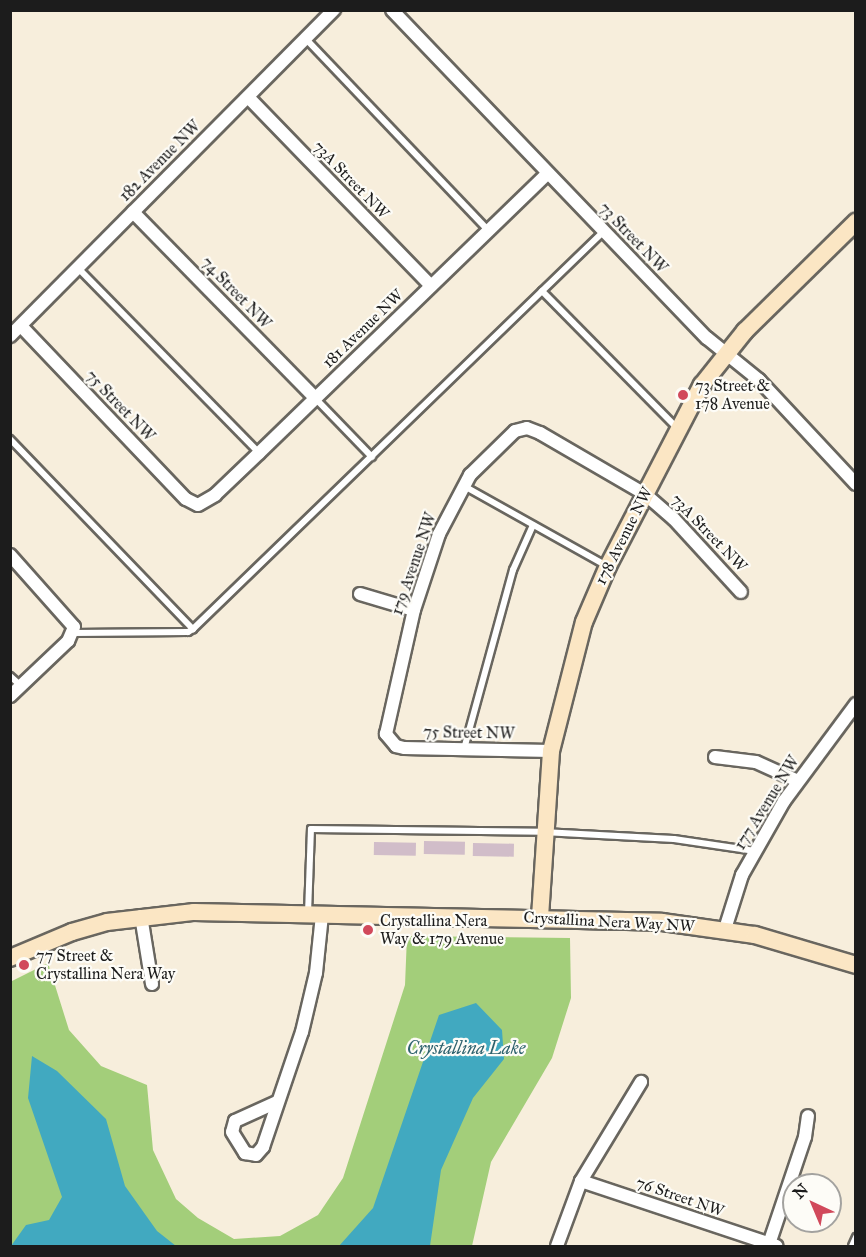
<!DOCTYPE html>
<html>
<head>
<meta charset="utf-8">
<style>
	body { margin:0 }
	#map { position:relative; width:866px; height:1257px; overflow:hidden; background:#f7eedc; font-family:"IM FELL Great Primer",serif }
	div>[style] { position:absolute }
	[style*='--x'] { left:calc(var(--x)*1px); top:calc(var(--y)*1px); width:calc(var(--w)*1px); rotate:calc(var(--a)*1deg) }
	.industrial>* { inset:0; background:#d1bdc9; transform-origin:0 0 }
	.green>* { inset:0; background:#a3ce7a }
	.water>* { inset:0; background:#41a9c0 }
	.roads { filter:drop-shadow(2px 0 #69665f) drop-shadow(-2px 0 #69665f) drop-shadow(0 2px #69665f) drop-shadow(0 -2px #69665f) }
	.lane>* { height:6px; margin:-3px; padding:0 3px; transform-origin:3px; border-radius:3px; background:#fff }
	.street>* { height:12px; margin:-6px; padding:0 6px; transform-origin:6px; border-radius:6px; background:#fff }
	.secondary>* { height:16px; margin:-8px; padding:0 8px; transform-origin:8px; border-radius:8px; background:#fbe6c4 }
	.dots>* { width:16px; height:16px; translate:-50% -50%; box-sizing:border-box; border:3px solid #fdfcf7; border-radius:50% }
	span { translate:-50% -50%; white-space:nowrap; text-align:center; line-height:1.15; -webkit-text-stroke:4.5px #fdfcf7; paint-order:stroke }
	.street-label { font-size:16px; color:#1c1c1c }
	.poi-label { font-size:16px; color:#1c1c1c }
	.left { translate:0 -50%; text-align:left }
	.water-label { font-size:18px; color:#2e626e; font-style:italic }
	.frame { position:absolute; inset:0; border:12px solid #1c1c1c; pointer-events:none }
	.north { position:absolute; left:782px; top:1173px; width:60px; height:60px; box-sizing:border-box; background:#fdfcf7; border:2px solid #a3a29f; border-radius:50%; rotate:316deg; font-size:16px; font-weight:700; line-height:24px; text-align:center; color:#1c1c1c }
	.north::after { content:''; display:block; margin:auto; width:21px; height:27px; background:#d1495b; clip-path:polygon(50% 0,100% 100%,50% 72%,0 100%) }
</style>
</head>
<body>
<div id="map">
	<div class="industrial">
		<i style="left:424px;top:841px;width:41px;height:13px;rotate:1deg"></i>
		<i style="left:374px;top:842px;width:42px;height:13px;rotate:1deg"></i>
		<i style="left:473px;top:843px;width:41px;height:13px;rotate:1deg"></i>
	</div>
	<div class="green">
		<i style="clip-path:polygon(407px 936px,570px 938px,571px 998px,552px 1058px,491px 1162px,472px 1246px,11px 1246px,10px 982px,48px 963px,69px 1030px,101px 1066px,147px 1085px,153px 1150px,176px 1199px,198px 1218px,234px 1239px,280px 1236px,318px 1215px,343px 1178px,405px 985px)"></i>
	</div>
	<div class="water">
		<i style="clip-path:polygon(476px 1003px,502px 1030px,504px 1059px,473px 1098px,441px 1170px,430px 1246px,339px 1246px,373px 1208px,439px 1015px)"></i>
		<i style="clip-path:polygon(32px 1056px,57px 1071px,106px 1119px,125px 1186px,157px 1231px,176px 1246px,11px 1246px,26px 1225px,49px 1220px,62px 1197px,28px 1098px)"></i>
	</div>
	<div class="roads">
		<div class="lane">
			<i style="--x:306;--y:39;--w:264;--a:46.4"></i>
			<i style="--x:78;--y:268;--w:259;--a:45.6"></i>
			<i style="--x:542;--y:291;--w:192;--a:45.4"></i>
			<i style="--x:315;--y:398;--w:82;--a:46"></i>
			<i style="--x:10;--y:439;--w:264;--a:46.1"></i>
			<i style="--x:464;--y:486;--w:164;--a:29.2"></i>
			<i style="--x:73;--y:633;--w:115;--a:-0.5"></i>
			<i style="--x:188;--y:632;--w:6;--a:-31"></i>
			<i style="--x:193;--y:629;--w:572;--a:-44.08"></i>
			<i style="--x:10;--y:676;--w:15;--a:42"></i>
			<i style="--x:464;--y:749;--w:186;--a:-74.7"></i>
			<i style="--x:513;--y:570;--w:49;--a:-66"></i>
			<i style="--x:308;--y:914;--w:85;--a:-88"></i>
			<i style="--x:311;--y:829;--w:232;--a:0.7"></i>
			<i style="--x:543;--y:832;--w:131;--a:3.1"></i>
			<i style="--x:674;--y:839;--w:82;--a:8.4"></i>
			<i style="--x:852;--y:1246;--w:10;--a:-66"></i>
		</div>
		<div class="street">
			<i style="--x:392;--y:10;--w:455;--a:46.2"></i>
			<i style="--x:707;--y:338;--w:67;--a:38.9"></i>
			<i style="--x:759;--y:380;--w:142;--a:47"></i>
			<i style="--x:248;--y:97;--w:263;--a:45.9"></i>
			<i style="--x:133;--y:212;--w:260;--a:45.6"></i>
			<i style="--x:21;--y:326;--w:239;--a:46.4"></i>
			<i style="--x:186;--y:499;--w:13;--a:27"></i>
			<i style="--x:198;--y:505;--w:20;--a:-30"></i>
			<i style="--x:215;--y:495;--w:61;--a:-43.7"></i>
			<i style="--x:259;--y:453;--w:402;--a:-44.1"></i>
			<i style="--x:10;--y:336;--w:460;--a:-45.2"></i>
			<i style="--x:10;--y:555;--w:96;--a:48.4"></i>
			<i style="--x:74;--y:627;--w:15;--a:113"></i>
			<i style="--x:68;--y:641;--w:80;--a:136.5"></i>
			<i style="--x:360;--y:594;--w:56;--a:16.5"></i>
			<i style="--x:551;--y:751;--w:147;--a:-178.8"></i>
			<i style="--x:404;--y:748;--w:8;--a:-166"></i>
			<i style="--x:396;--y:746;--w:16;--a:-130"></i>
			<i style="--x:386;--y:734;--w:127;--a:-77.3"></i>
			<i style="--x:414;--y:610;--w:80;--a:-71.8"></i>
			<i style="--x:439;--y:534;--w:67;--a:-62.3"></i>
			<i style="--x:470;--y:475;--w:63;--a:-44.4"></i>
			<i style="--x:515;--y:431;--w:12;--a:-14"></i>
			<i style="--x:527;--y:428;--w:14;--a:21"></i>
			<i style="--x:540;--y:433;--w:121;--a:30.2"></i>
			<i style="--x:645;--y:494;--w:38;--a:41"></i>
			<i style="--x:674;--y:519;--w:99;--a:47.5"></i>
			<i style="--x:715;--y:757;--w:41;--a:7"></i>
			<i style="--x:756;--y:762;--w:46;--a:24.3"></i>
			<i style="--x:141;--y:916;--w:69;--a:80.8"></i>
			<i style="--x:725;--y:929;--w:57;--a:-72.5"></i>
			<i style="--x:742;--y:875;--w:85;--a:-60.4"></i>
			<i style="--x:784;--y:801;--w:121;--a:-53.4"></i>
			<i style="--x:277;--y:1102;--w:46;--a:155.7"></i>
			<i style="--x:235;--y:1121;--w:11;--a:105"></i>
			<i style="--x:232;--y:1132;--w:25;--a:58"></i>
			<i style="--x:245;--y:1153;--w:11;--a:10"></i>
			<i style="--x:256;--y:1155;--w:11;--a:-49"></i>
			<i style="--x:263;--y:1147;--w:121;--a:-71.3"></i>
			<i style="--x:302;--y:1032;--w:61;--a:-76.7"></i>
			<i style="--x:316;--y:973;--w:58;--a:-84.1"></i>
			<i style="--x:581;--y:1181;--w:206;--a:18.4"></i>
			<i style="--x:769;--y:1244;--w:113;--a:-71.4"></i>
			<i style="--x:805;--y:1137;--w:21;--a:-82"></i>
			<i style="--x:557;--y:1246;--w:69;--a:-69.7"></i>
			<i style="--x:581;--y:1181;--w:116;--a:-58.8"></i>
		</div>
		<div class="secondary">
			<i style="--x:540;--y:917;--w:166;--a:-86.2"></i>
			<i style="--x:551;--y:751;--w:133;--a:-75.7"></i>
			<i style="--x:584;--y:622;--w:61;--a:-66.8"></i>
			<i style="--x:608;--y:566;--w:204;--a:-62.6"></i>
			<i style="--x:702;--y:385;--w:69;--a:-51.5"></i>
			<i style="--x:745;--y:331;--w:156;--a:-44.5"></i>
			<i style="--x:10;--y:958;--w:67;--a:-22.8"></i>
			<i style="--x:72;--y:932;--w:36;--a:-16"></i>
			<i style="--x:107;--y:922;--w:88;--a:-6.6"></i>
			<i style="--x:194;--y:912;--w:468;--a:1.2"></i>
			<i style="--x:662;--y:922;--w:94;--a:8"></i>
			<i style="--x:755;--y:935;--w:105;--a:16.5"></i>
		</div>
	</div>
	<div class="dots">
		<i style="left:683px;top:395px;background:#d1495b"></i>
		<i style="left:368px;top:930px;background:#d1495b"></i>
		<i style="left:24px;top:965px;background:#d1495b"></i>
	</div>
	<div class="street-label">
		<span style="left:160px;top:161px;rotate:-45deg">182 Avenue NW</span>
		<span style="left:351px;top:180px;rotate:46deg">73A Street NW</span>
		<span style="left:633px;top:238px;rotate:46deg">73 Street NW</span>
		<span style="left:236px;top:293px;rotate:46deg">74 Street NW</span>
		<span style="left:363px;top:329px;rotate:-44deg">181 Avenue NW</span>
		<span style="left:120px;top:406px;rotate:46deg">75 Street NW</span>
		<span style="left:709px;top:533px;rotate:46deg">73A Street NW</span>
		<span style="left:624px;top:536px;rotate:-63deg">178 Avenue NW</span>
		<span style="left:414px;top:564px;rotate:-71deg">179 Avenue NW</span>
		<span style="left:469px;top:733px;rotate:1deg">75 Street NW</span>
		<span style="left:767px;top:803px;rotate:-58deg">177 Avenue NW</span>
		<span style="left:609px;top:922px;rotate:3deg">Crystallina Nera Way NW</span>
		<span style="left:680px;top:1197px;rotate:19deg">76 Street NW</span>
	</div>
	<div class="poi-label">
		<span class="left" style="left:695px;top:395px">73 Street &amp;<br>178 Avenue</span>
		<span class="left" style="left:380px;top:930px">Crystallina Nera<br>Way &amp; 179 Avenue</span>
		<span class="left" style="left:36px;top:965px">77 Street &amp;<br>Crystallina Nera Way</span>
	</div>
	<div class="water-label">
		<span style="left:466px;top:1048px">Crystallina Lake</span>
	</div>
	<div class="frame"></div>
	<div class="north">N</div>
</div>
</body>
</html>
